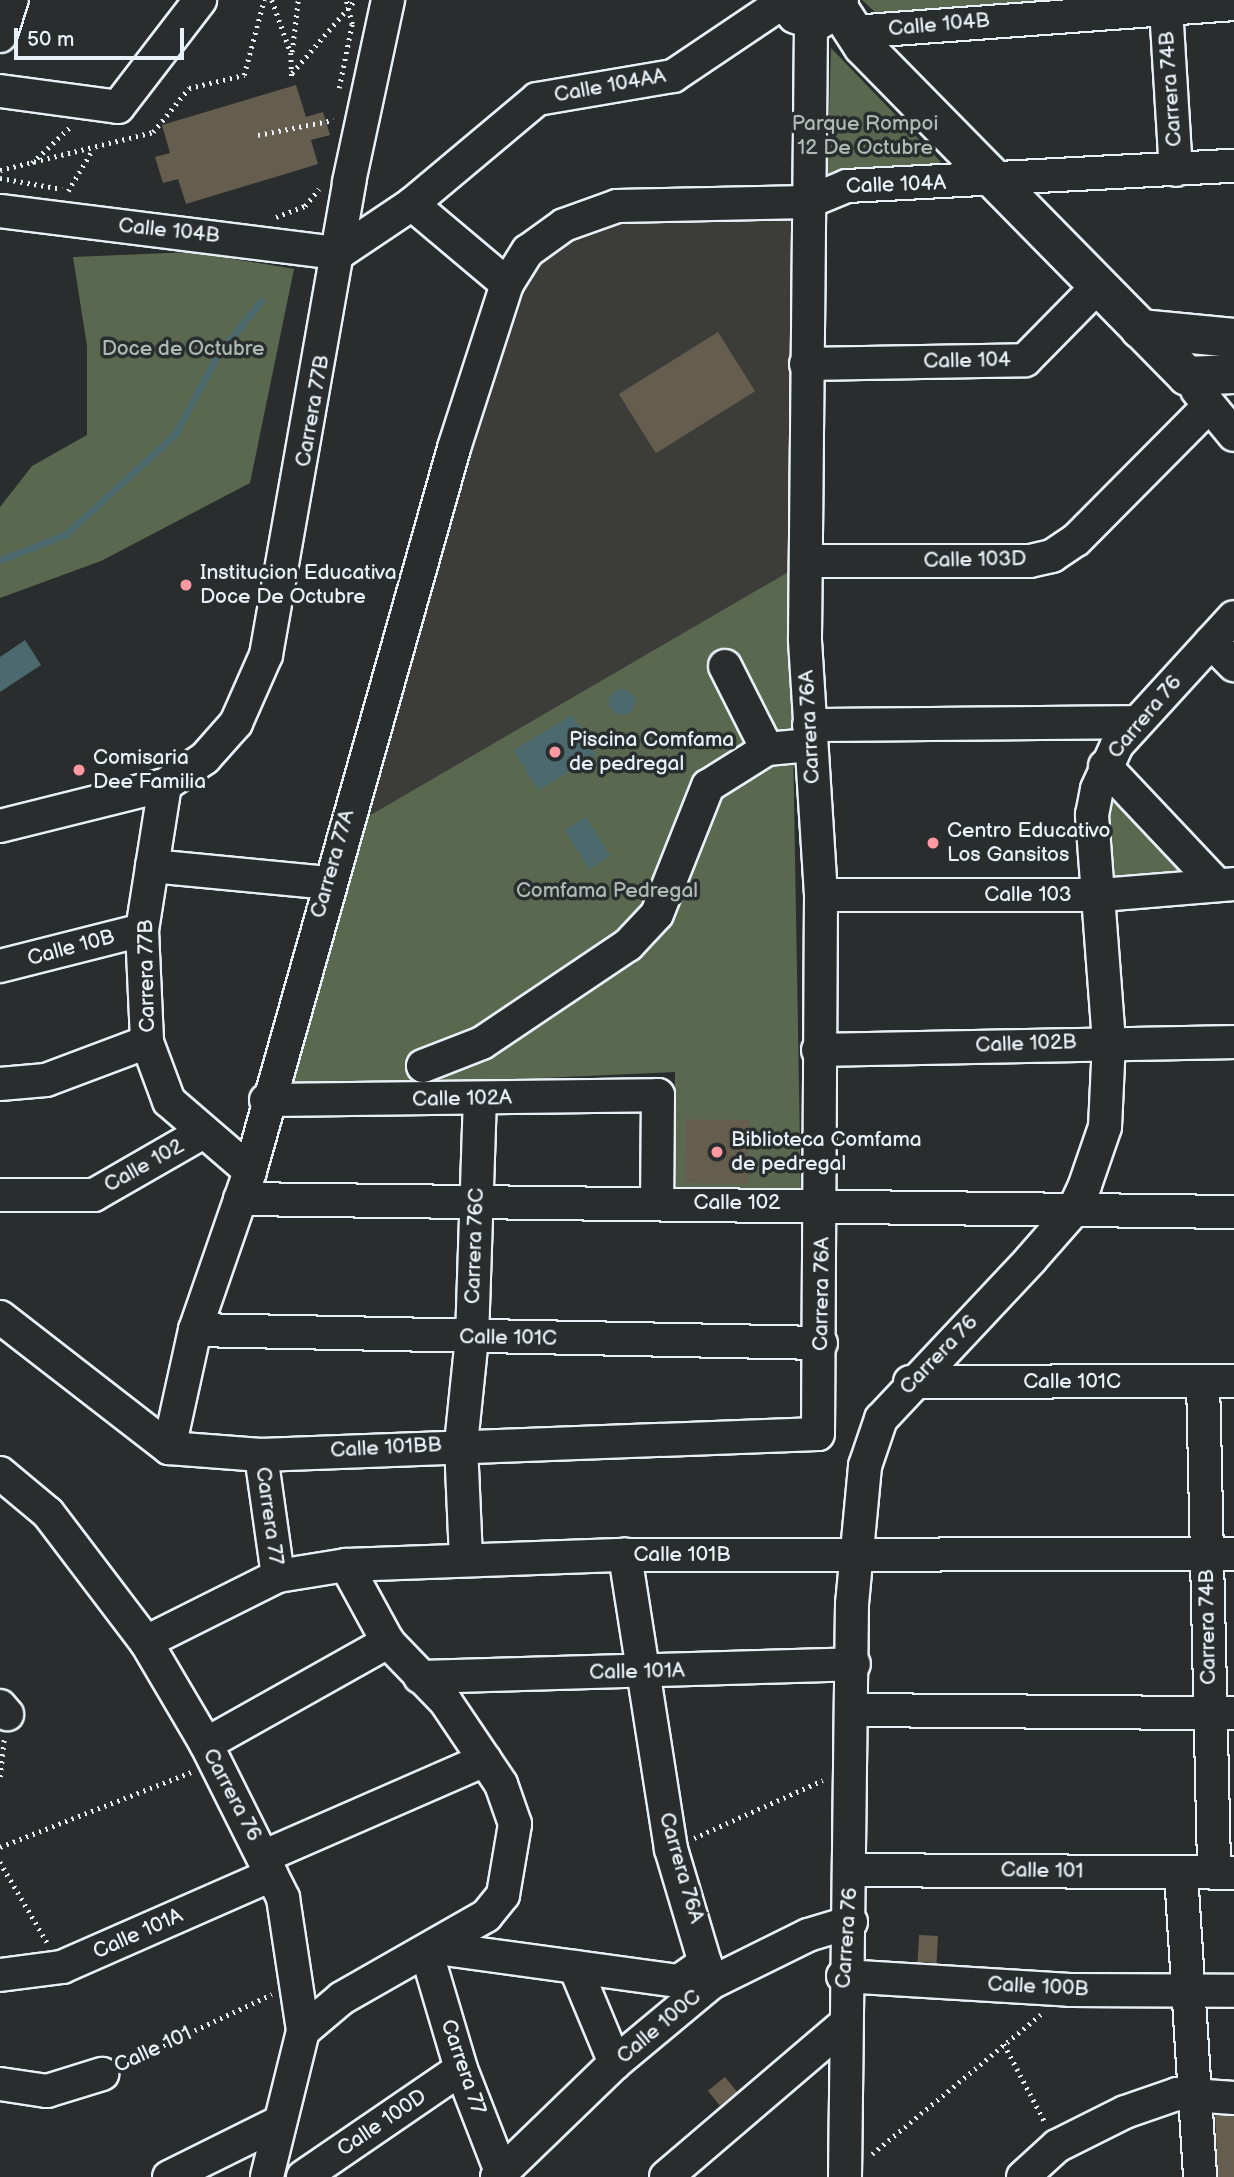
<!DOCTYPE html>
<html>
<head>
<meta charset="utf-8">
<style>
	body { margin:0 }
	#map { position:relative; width:1234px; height:2177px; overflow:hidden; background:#2a2d2e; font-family:"Balsamiq Sans",sans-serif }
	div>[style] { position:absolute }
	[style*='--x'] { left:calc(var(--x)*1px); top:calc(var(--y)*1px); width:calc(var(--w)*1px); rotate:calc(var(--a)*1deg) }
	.built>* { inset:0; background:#3c3c38 }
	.green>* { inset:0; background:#5a6850 }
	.water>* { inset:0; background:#4c6a6d; transform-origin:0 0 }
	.round { border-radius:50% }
	.stream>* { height:7px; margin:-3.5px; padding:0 3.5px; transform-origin:3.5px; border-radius:3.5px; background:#4c6a6d }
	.building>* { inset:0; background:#655e4e; transform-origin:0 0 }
	.path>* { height:4.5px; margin-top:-2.25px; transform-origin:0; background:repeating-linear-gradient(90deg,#e8f1f8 0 2px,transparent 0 7px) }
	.roads { filter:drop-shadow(2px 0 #e8f1f8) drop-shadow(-2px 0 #e8f1f8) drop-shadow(0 2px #e8f1f8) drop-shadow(0 -2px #e8f1f8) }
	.minor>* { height:32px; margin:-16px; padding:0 16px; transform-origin:16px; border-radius:16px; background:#2a2d2e }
	.major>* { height:38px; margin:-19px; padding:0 19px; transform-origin:19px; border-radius:19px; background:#2a2d2e }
	.dots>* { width:19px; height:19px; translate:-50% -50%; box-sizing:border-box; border:4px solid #2a2d2e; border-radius:50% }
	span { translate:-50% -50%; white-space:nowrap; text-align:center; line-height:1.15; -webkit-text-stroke:7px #2a2d2e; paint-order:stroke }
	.street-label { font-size:21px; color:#e8f1f8 }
	.park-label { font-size:21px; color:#afbab5 }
	.poi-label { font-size:21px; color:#e8f1f8 }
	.left { translate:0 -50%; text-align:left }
	.scale { position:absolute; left:14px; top:28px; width:170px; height:32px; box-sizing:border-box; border:4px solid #e8f1f8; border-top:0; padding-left:9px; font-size:21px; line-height:24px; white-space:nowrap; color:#e8f1f8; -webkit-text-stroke:5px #2a2d2e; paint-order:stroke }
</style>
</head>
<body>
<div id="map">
	<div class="built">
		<i style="clip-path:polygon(793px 216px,790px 571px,355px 824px,486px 360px,539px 255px,616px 217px)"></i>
	</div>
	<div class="green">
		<i style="clip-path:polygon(862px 0,1049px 0,1049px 1px,950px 9px,890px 26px)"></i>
		<i style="clip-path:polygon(831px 48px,940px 161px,941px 168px,827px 179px)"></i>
		<i style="clip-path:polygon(192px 252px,294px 269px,250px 483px,101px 561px,0 598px,0 507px,32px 466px,87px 435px,87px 346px,73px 257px)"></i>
		<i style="clip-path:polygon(790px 571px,801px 1201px,673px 1206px,675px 1072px,279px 1090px,355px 824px)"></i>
		<i style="clip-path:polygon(1109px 776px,1199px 877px,1098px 881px)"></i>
	</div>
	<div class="water">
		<i style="clip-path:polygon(25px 640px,41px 665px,0 692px,0 657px)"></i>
		<i class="round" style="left:609px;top:689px;width:26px;height:26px"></i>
		<i style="left:572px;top:715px;width:47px;height:68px;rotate:59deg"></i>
		<i style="left:586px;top:817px;width:46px;height:25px;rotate:58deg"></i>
	</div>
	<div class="stream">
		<i style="--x:0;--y:560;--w:71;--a:-21.5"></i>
		<i style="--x:66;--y:534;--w:148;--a:-42.5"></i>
		<i style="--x:175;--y:434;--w:91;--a:-61.7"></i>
		<i style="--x:218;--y:354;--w:68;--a:-50.9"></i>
	</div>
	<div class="building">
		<i style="clip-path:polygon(296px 85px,306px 117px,323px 112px,330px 135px,311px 140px,318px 164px,186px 204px,178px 179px,163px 183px,155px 157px,170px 153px,162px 125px)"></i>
		<i style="left:718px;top:332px;width:70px;height:117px;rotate:58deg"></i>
		<i style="left:686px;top:1119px;width:63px;height:64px;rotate:1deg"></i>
		<i style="left:919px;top:1935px;width:19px;height:27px;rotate:3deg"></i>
		<i style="left:725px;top:2077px;width:19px;height:22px;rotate:51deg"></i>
		<i style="clip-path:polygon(1215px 2115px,1234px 2116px,1234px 2177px,1218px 2177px)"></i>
	</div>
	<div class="path">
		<i style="--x:272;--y:0;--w:56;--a:70.3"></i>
		<i style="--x:291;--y:53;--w:27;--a:88"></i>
		<i style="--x:292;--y:52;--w:52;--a:-83.4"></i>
		<i style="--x:292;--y:73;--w:96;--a:-49.2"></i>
		<i style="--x:339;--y:88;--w:65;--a:-78.5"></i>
		<i style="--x:352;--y:24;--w:25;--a:-104"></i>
		<i style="--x:258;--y:135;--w:77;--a:-11.2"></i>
		<i style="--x:32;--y:163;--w:51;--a:-43.4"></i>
		<i style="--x:0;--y:170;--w:158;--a:-13.9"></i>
		<i style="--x:153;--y:132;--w:57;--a:-50.7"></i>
		<i style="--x:189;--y:88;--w:57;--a:-13.3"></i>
		<i style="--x:244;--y:75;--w:78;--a:-75.1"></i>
		<i style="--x:0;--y:178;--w:63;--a:10.1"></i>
		<i style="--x:68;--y:191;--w:49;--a:-59.2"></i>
		<i style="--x:276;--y:217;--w:31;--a:-21"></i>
		<i style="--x:305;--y:206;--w:22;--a:-51"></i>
		<i style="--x:0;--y:1777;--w:38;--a:-84"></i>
		<i style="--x:694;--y:1838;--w:141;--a:-24.2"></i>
		<i style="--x:0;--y:1847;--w:205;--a:-21.4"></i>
		<i style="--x:0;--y:1862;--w:93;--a:59.6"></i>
		<i style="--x:1004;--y:2044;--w:90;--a:62.3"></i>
		<i style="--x:125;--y:2063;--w:162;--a:-25.1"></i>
		<i style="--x:872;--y:2154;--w:219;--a:-39.6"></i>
	</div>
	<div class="roads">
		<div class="minor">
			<i style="--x:1166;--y:8;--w:162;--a:86.5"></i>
			<i style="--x:853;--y:32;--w:382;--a:-4.2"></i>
			<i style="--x:0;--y:36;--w:38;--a:-72"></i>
			<i style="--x:0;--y:91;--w:119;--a:7.7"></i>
			<i style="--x:118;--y:107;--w:135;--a:-52.5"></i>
			<i style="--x:412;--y:204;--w:124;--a:40.1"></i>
			<i style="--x:0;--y:211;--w:342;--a:7.1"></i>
			<i style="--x:339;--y:253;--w:88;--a:-33.9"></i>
			<i style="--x:412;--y:204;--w:163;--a:-40"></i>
			<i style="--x:537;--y:99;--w:138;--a:-9.6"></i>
			<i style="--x:673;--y:76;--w:136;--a:-33.9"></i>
			<i style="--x:806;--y:364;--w:219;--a:-1"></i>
			<i style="--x:1025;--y:360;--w:104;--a:-45.4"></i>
			<i style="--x:1197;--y:390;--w:58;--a:50.6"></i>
			<i style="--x:806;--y:561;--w:224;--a:0"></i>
			<i style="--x:1030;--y:561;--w:23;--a:-13"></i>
			<i style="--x:1052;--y:556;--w:29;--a:-34"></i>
			<i style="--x:1076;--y:540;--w:189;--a:-45.2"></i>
			<i style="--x:1211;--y:642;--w:33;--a:45"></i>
			<i style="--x:725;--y:666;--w:93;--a:63.2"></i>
			<i style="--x:809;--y:725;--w:326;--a:-0.5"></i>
			<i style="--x:1105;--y:766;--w:163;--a:46.7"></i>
			<i style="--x:165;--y:785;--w:147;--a:99"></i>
			<i style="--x:142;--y:930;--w:112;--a:87.4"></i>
			<i style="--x:147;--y:1042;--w:63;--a:69.6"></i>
			<i style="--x:169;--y:1101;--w:107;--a:40.8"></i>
			<i style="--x:0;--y:826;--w:170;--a:-14"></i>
			<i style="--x:165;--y:785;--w:48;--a:-34"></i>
			<i style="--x:205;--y:758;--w:47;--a:-48.5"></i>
			<i style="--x:236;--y:723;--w:74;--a:-66.2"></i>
			<i style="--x:266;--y:655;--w:480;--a:-80"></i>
			<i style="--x:349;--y:182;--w:186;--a:-77.9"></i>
			<i style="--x:152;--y:866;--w:176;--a:5.5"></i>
			<i style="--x:821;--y:895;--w:280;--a:0"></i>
			<i style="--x:1101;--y:895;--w:133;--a:-4.7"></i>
			<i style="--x:0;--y:966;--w:146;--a:-14.2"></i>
			<i style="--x:818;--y:1050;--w:416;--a:-1.1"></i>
			<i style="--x:423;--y:1066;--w:63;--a:-21.3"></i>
			<i style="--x:482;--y:1043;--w:176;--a:-33.9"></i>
			<i style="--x:628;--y:945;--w:42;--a:-46.9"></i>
			<i style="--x:657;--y:914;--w:138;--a:-68.3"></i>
			<i style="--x:708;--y:786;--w:70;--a:-32.1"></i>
			<i style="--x:767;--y:749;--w:43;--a:-5.3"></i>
			<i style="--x:0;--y:1084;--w:46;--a:-5"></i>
			<i style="--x:46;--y:1080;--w:108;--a:-20.6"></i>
			<i style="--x:266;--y:1100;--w:392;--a:-0.7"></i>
			<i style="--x:658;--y:1095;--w:107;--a:90.5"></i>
			<i style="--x:0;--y:1195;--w:94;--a:0"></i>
			<i style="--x:94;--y:1195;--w:125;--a:-29.9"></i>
			<i style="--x:240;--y:1199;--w:994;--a:0.75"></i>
			<i style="--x:0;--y:1317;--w:214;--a:37.8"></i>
			<i style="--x:169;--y:1448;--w:92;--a:4.4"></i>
			<i style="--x:261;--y:1455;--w:557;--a:-2.16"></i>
			<i style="--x:818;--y:1434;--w:539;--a:-89.68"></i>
			<i style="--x:821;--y:895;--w:257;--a:-93.6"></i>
			<i style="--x:805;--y:638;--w:618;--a:-89.44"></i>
			<i style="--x:195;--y:1330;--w:626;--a:1.19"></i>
			<i style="--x:1203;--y:1381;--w:492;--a:88.7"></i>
			<i style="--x:910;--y:1382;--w:324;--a:-0.2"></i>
			<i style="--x:169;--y:1448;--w:121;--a:-77.6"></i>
			<i style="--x:195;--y:1330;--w:168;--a:-70.9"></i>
			<i style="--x:250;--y:1171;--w:751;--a:-74.24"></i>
			<i style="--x:454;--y:448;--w:172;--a:-72.1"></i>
			<i style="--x:507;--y:284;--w:39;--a:-58"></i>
			<i style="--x:528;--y:251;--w:44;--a:-35.8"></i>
			<i style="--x:564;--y:225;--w:56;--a:-19.7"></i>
			<i style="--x:617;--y:206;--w:191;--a:-1.2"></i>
			<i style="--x:808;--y:202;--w:42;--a:-22.3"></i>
			<i style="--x:847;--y:186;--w:388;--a:-3"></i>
			<i style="--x:261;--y:1455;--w:122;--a:82"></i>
			<i style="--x:0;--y:1473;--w:62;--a:39.8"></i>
			<i style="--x:48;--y:1513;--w:162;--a:52.8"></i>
			<i style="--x:146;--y:1642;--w:118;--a:59.5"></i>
			<i style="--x:206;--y:1744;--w:172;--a:63.4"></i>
			<i style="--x:283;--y:1898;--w:134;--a:81.4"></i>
			<i style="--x:303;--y:2031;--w:150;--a:103.9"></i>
			<i style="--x:466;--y:1559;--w:115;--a:-92.5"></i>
			<i style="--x:461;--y:1444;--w:107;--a:-84.1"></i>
			<i style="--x:472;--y:1338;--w:238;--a:-88.1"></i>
			<i style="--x:146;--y:1642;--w:148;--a:-26.6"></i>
			<i style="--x:278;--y:1576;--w:69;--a:-9.2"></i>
			<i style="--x:346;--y:1565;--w:279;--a:-2.1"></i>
			<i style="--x:625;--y:1555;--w:609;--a:-0.09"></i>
			<i style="--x:420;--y:1677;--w:434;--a:-1.7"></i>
			<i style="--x:0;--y:1706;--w:11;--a:49"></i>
			<i style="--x:854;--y:1710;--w:380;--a:0.5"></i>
			<i style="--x:206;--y:1744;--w:209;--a:-29.3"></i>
			<i style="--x:265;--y:1856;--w:240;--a:-23.6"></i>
			<i style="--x:850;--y:1870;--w:384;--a:0.4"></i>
			<i style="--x:1181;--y:1873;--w:305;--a:86.4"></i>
			<i style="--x:437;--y:1948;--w:244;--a:7.8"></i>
			<i style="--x:679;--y:1981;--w:32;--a:-35"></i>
			<i style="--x:705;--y:1963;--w:119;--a:-106.6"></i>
			<i style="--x:671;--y:1849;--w:298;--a:-98.9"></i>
			<i style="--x:427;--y:1954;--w:120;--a:73.5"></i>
			<i style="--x:461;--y:2069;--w:116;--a:68.7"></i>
			<i style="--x:575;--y:1967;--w:104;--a:67.4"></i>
			<i style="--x:0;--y:1975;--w:63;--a:-7.4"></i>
			<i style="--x:62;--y:1967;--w:229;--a:-23.7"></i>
			<i style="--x:843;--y:1976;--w:227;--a:3.5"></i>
			<i style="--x:1070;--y:1990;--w:164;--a:0.3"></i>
			<i style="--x:303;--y:2031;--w:51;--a:-40.2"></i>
			<i style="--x:342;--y:1998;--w:166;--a:-29.7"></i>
			<i style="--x:486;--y:1916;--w:27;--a:-51"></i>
			<i style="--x:503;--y:1895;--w:72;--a:-80.4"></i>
			<i style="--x:515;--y:1824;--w:42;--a:-109.3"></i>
			<i style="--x:501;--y:1784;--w:99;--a:-123.9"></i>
			<i style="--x:446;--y:1702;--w:83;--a:-134"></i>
			<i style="--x:388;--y:1642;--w:88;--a:-118.6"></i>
			<i style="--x:0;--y:2084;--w:48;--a:8.5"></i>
			<i style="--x:47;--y:2091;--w:58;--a:-17.2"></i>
			<i style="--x:169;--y:2177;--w:119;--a:-26.4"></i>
			<i style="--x:303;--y:2177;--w:191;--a:-34.4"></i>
			<i style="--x:497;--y:2177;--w:164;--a:-44"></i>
			<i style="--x:615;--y:2063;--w:125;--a:-39.8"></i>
			<i style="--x:711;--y:1983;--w:108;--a:-26.3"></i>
			<i style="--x:808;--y:1935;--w:45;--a:-16.8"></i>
			<i style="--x:666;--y:2177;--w:233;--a:-40.5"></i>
			<i style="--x:845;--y:2177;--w:573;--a:-89.3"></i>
			<i style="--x:852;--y:1604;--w:139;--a:-84.6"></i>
			<i style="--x:865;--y:1466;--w:50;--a:-71.2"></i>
			<i style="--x:881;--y:1419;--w:219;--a:-46.8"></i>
			<i style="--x:1031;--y:1259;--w:64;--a:-48.8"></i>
			<i style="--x:1073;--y:1211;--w:29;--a:-65"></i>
			<i style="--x:1085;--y:1185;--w:61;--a:-71"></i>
			<i style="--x:1105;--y:1127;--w:85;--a:-87.3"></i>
			<i style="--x:1109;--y:1042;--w:228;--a:-94.3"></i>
			<i style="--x:1092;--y:815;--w:26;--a:-79"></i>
			<i style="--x:1097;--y:789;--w:48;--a:-65.6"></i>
			<i style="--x:1117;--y:745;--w:173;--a:-47.6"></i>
			<i style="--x:1023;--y:2177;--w:46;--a:-42.4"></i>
			<i style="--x:1057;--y:2146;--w:76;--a:-26.6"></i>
			<i style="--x:1125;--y:2112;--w:55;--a:-19.1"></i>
			<i style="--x:1177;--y:2094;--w:57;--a:4"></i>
		</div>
		<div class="major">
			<i style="--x:788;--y:0;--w:16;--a:60"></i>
			<i style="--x:796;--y:14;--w:21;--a:19"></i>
			<i style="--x:816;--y:21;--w:19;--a:-28"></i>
			<i style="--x:833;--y:12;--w:13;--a:-63"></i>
			<i style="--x:837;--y:6;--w:48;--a:57"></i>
			<i style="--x:863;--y:46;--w:462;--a:45.5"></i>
			<i style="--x:1187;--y:376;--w:47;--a:-2.4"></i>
			<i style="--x:1140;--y:329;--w:94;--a:5.5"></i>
		</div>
	</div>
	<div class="dots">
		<i style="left:186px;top:585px;background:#ff9aa2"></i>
		<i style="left:555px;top:752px;background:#ff9aa2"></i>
		<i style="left:79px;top:770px;background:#ff9aa2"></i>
		<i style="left:933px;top:843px;background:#ff9aa2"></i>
		<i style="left:717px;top:1152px;background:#ff9aa2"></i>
	</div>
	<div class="street-label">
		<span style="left:939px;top:25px;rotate:-5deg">Calle 104B</span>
		<span style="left:610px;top:86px;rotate:-10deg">Calle 104AA</span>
		<span style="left:1171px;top:89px;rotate:-94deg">Carrera 74B</span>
		<span style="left:896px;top:185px;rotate:-2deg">Calle 104A</span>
		<span style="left:169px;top:231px;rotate:6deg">Calle 104B</span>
		<span style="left:967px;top:361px;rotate:-1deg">Calle 104</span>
		<span style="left:313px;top:411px;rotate:-80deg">Carrera 77B</span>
		<span style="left:975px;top:560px;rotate:-1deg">Calle 103D</span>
		<span style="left:1145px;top:717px;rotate:-50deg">Carrera 76</span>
		<span style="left:810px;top:727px;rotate:-93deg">Carrera 76A</span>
		<span style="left:333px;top:864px;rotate:-74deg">Carrera 77A</span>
		<span style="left:1028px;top:895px">Calle 103</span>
		<span style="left:71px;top:948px;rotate:-15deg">Calle 10B</span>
		<span style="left:147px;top:976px;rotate:-91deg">Carrera 77B</span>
		<span style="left:1026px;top:1044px;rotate:-2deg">Calle 102B</span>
		<span style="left:462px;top:1099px;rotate:-1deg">Calle 102A</span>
		<span style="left:144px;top:1166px;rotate:-29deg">Calle 102</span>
		<span style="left:737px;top:1203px">Calle 102</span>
		<span style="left:475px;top:1246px;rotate:-88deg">Carrera 76C</span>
		<span style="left:822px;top:1294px;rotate:-89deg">Carrera 76A</span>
		<span style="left:508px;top:1338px;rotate:1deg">Calle 101C</span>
		<span style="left:939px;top:1355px;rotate:-46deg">Carrera 76</span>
		<span style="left:1072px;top:1382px">Calle 101C</span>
		<span style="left:386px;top:1448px;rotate:-3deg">Calle 101BB</span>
		<span style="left:269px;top:1516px;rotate:82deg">Carrera 77</span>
		<span style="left:682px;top:1555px">Calle 101B</span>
		<span style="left:1208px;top:1627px;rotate:-91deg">Carrera 74B</span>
		<span style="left:637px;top:1672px;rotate:-1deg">Calle 101A</span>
		<span style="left:232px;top:1795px;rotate:62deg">Carrera 76</span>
		<span style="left:681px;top:1868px;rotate:74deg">Carrera 76A</span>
		<span style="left:1042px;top:1871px;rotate:1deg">Calle 101</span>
		<span style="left:138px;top:1934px;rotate:-24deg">Calle 101A</span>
		<span style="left:847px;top:1938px;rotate:-86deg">Carrera 76</span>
		<span style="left:1038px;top:1987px;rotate:3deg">Calle 100B</span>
		<span style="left:659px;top:2027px;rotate:-40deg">Calle 100C</span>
		<span style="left:153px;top:2050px;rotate:-25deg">Calle 101</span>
		<span style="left:463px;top:2067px;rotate:71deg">Carrera 77</span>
		<span style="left:382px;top:2123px;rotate:-34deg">Calle 100D</span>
	</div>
	<div class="park-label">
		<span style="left:865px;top:136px">Parque Rompoi<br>12 De Octubre</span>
		<span style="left:183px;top:349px">Doce de Octubre</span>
		<span style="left:607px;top:891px">Comfama Pedregal</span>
	</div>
	<div class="poi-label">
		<span class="left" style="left:200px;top:585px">Institucion Educativa<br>Doce De Octubre</span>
		<span class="left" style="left:569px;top:752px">Piscina Comfama<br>de pedregal</span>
		<span class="left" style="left:93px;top:770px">Comisaria<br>Dee Familia</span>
		<span class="left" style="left:947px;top:843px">Centro Educativo<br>Los Gansitos</span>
		<span class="left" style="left:731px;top:1152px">Biblioteca Comfama<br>de pedregal</span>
	</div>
	<div class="scale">50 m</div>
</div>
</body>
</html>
